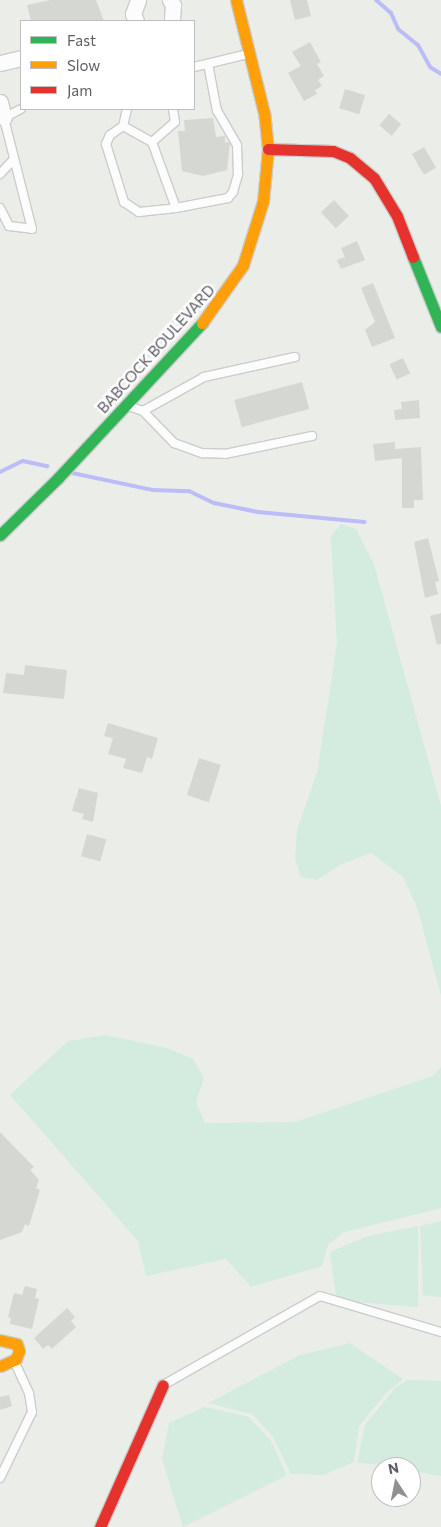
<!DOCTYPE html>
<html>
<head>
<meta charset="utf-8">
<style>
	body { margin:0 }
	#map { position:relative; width:441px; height:1527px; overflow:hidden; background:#ebeee8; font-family:Commissioner,sans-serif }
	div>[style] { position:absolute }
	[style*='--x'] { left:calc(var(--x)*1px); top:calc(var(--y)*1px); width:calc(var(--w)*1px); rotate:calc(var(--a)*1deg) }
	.green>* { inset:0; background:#d4ebdf }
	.stream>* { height:4px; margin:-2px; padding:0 2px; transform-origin:2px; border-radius:2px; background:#bbbcf8 }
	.building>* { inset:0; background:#d5d7d3; transform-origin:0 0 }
	.roads { filter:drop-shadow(1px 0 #cbcccb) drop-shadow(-1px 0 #cbcccb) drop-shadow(0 1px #cbcccb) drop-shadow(0 -1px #cbcccb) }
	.lane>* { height:8px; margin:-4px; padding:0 4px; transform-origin:4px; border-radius:4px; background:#fcfcfc }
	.street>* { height:15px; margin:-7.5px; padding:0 7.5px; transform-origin:7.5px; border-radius:7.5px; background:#fcfcfc }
	.fast>* { height:11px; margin:-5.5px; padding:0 5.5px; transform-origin:5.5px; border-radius:5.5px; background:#30b455 }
	.slow>* { height:11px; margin:-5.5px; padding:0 5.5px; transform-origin:5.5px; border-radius:5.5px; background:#ff9f0a }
	.jam>* { height:11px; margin:-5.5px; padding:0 5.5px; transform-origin:5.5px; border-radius:5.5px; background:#e5322d }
	span { translate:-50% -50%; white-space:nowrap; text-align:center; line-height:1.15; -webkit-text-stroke:5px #fff; paint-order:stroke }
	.street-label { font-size:15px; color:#5e5d66 }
	.legend { position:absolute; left:20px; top:20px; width:175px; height:90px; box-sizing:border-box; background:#fff; border:1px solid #bfbec2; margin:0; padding:6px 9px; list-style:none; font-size:15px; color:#5e5d66 }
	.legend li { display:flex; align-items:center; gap:10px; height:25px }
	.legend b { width:25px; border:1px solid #bfbec2 }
	.north { position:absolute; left:371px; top:1457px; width:50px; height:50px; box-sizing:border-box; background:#fff; border:1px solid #bfbec2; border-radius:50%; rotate:349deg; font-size:14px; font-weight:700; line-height:20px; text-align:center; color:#5e5d66 }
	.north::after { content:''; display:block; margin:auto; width:18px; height:22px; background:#8f9094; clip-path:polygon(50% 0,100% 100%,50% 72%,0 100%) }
</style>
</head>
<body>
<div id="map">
	<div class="green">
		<i style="clip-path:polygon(341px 524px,356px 529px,374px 564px,441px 806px,441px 996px,417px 907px,403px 877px,371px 853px,340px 865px,317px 880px,301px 877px,295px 859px,297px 830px,317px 772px,337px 644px,331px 536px)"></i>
		<i style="clip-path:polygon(105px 1035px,167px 1048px,193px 1059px,204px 1078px,196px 1102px,205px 1123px,295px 1122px,433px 1076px,441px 1067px,441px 1208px,344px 1232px,328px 1245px,322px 1266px,251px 1287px,226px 1259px,146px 1276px,138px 1241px,10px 1095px,68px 1041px)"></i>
		<i style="clip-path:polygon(441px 1221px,441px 1297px,423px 1295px,420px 1226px)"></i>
		<i style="clip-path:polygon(418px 1226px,418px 1307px,353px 1302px,336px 1296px,330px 1252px,368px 1236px)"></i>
		<i style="clip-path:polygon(350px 1343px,403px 1379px,386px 1393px,359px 1426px,354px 1462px,324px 1475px,291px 1474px,273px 1437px,252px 1414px,208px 1403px,300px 1355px)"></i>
		<i style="clip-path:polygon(408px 1380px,441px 1381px,441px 1476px,411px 1471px,411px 1467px,357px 1463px,365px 1425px,396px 1387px)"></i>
		<i style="clip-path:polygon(205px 1407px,249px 1417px,271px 1441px,287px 1475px,183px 1527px,162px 1459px,169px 1423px)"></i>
	</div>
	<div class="stream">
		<i style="--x:376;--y:0;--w:20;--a:41"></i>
		<i style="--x:391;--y:13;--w:17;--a:66"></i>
		<i style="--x:398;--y:29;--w:26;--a:39"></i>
		<i style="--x:418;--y:45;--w:25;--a:61"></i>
		<i style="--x:430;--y:67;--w:13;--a:32"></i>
		<i style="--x:0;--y:472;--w:25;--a:-26"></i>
		<i style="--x:23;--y:461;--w:25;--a:12"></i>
		<i style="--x:72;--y:473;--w:83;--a:11.9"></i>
		<i style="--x:153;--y:490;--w:36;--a:2"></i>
		<i style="--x:189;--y:491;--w:28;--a:26"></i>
		<i style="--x:214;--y:503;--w:45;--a:11.6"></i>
		<i style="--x:258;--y:512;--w:107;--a:5.3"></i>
	</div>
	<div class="building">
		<i style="clip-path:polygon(50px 0,96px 0,104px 21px,31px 21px,27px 5px)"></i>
		<i style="clip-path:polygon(290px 0,307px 0,311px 16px,295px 20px)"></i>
		<i style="clip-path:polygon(310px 42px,321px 62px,317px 64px,324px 76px,318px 80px,322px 86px,315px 90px,317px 94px,304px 101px,288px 73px,301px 66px,292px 52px)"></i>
		<i style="left:345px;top:89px;width:21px;height:20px;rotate:17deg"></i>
		<i style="left:389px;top:114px;width:16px;height:15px;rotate:40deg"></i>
		<i style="clip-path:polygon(213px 118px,216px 137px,225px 136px,225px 142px,230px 143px,227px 170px,203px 176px,182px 171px,178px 131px,185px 131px,184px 120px)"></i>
		<i style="left:424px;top:147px;width:24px;height:14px;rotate:60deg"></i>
		<i style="left:334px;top:200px;width:22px;height:18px;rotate:47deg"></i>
		<i style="clip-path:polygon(357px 241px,365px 260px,341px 269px,337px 260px,345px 257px,341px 248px)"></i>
		<i style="clip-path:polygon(373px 283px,395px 338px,372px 347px,365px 330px,375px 322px,361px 288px)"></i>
		<i style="left:403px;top:358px;width:17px;height:15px;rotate:65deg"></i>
		<i style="left:302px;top:382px;width:28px;height:70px;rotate:75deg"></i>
		<i style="clip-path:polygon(419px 400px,420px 418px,395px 420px,394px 410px,402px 409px,401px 402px)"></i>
		<i style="clip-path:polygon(395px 442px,395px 449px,421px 447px,423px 500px,414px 500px,414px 508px,402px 508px,402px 458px,375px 461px,373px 444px)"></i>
		<i style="clip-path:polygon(428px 538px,439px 581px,435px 582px,438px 594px,425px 598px,414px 542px)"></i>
		<i style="clip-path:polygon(441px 613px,441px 644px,437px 645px,430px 616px)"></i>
		<i style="clip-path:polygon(25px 665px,67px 670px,64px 699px,3px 693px,6px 673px,24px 675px)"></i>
		<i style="clip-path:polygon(108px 723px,158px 738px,152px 759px,147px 757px,142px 773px,123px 768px,126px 759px,108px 754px,113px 738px,104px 736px)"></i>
		<i style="left:199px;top:758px;width:23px;height:39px;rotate:18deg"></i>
		<i style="clip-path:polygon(79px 788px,98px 793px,93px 822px,82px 819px,84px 814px,72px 811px)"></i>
		<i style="left:87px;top:834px;width:20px;height:23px;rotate:15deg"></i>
		<i style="clip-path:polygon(0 1132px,34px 1167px,30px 1170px,39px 1180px,36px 1188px,40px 1190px,29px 1226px,25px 1224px,22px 1232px,0 1240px)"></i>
		<i style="clip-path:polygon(25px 1286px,37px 1289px,35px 1298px,39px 1299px,32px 1329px,10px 1324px,11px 1318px,8px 1317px,14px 1293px,22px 1295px)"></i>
		<i style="clip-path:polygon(67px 1308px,75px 1317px,71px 1321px,76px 1327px,52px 1349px,48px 1345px,43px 1349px,34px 1338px)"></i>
		<i style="clip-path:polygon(9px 1395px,12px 1406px,0 1410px,0 1397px)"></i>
	</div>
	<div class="roads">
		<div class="lane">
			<i style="--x:194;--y:67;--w:56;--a:-13.5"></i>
			<i style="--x:127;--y:109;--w:17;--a:103"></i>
			<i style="--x:123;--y:126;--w:33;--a:29"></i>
			<i style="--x:152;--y:142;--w:30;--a:-41"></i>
			<i style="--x:175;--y:122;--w:13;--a:-99"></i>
			<i style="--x:123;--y:126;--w:16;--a:145"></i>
			<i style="--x:110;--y:135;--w:10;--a:114"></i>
			<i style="--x:106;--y:144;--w:61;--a:72.8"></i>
			<i style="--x:124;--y:202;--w:18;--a:34"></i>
			<i style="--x:139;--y:212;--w:37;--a:-6"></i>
			<i style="--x:152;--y:142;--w:70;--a:70"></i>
			<i style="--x:176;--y:208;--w:53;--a:-10.9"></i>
			<i style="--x:228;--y:198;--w:8;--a:-50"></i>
			<i style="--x:233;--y:192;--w:19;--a:-74"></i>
			<i style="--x:238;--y:174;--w:29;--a:-92"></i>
			<i style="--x:237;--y:145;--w:39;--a:-120"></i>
			<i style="--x:217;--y:111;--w:48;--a:-100.8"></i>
			<i style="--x:0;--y:174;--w:19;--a:-47"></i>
			<i style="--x:0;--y:208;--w:20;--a:63"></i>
			<i style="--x:9;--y:226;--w:23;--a:7"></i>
			<i style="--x:32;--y:229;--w:114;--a:-104.2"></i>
			<i style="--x:4;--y:118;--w:19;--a:-28"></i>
			<i style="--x:128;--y:406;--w:16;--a:18"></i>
			<i style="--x:143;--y:411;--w:70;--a:-29.1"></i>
			<i style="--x:204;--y:377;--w:93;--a:-12.4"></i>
			<i style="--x:143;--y:411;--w:45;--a:45.9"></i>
			<i style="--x:174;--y:443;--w:30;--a:20"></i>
			<i style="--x:202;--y:453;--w:23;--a:2"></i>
			<i style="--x:225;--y:454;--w:89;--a:-11.7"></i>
			<i style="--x:165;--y:1384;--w:178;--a:-29.6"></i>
			<i style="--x:320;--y:1296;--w:126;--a:16.6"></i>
			<i style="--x:0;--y:1478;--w:73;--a:-64.1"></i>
			<i style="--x:32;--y:1412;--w:19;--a:-99"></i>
			<i style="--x:29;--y:1393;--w:35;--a:-115"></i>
		</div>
		<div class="street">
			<i style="--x:170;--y:0;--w:6;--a:59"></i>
			<i style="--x:173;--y:5;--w:16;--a:94"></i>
			<i style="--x:136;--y:21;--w:8;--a:-113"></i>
			<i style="--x:133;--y:14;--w:15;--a:-70"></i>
			<i style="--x:0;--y:63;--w:22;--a:-13"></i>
			<i style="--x:0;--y:102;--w:16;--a:76"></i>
		</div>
		<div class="fast">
			<i style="--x:413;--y:257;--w:75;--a:68.2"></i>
			<i style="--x:0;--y:535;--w:81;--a:-44.5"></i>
			<i style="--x:58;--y:478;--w:212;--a:-47.1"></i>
		</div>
		<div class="slow">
			<i style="--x:202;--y:323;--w:71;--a:-54.7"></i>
			<i style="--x:243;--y:265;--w:67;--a:-72.6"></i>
			<i style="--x:263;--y:201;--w:52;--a:-84.5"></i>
			<i style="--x:268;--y:149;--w:36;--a:-96"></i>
			<i style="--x:264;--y:113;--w:116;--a:-103.9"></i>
			<i style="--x:0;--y:1340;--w:17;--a:13"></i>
			<i style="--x:17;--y:1344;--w:7;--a:74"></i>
			<i style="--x:19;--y:1351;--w:9;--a:111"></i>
			<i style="--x:16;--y:1359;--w:17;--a:156"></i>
		</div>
		<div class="jam">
			<i style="--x:268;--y:149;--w:65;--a:1.8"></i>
			<i style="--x:333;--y:151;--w:18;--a:22"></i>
			<i style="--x:350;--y:158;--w:31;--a:40"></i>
			<i style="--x:374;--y:178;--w:44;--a:58.8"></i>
			<i style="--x:397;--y:216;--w:44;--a:68.7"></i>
			<i style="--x:100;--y:1527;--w:155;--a:-66.1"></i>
		</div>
	</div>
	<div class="street-label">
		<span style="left:156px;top:349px;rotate:-48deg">BABCOCK BOULEVARD</span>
	</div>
	<ul class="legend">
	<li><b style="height:6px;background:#30b455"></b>Fast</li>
	<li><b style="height:6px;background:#ff9f0a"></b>Slow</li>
	<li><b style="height:6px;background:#e5322d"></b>Jam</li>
	</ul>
	<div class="north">N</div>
</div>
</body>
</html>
